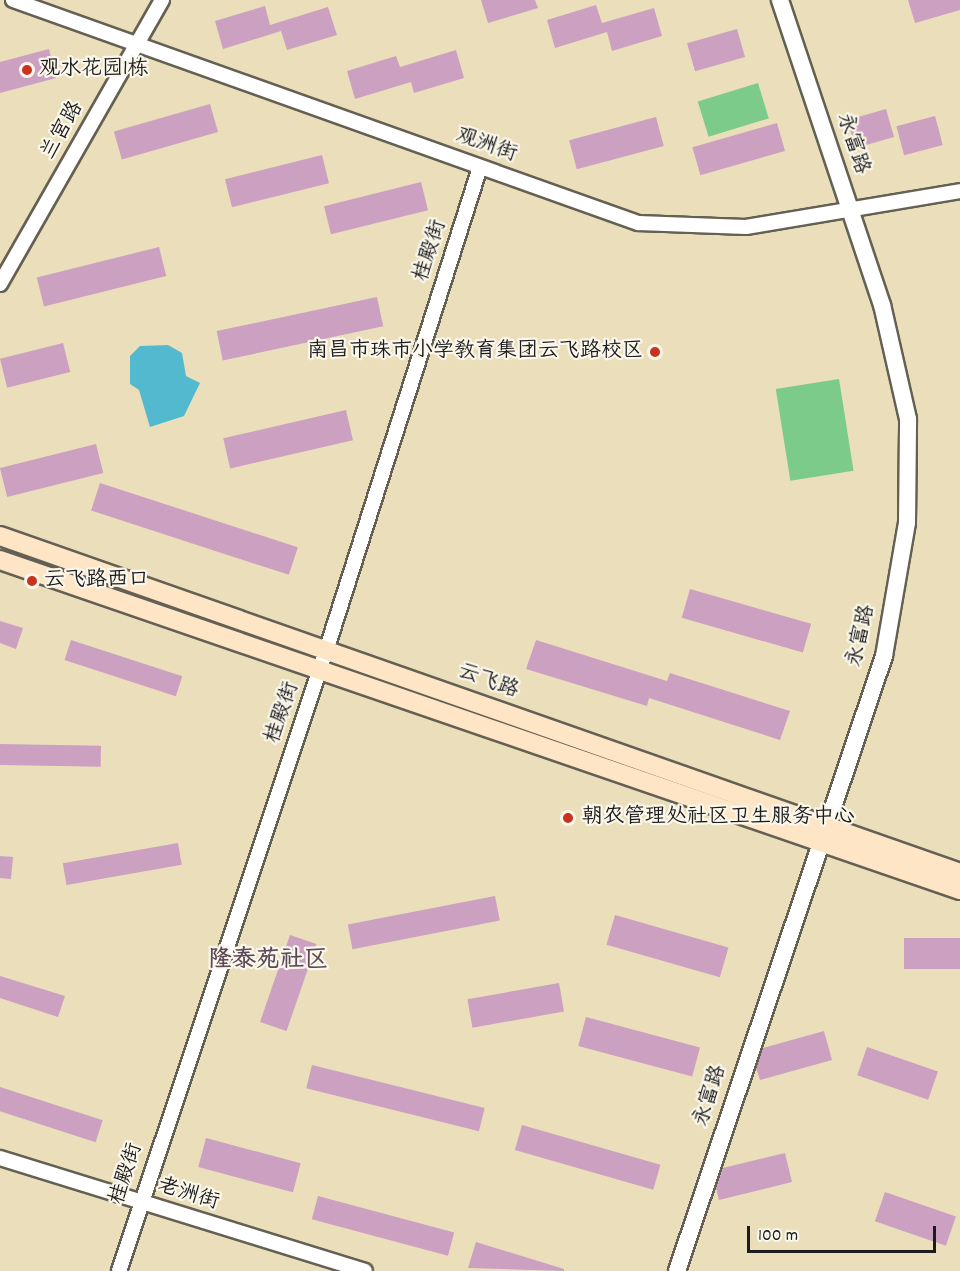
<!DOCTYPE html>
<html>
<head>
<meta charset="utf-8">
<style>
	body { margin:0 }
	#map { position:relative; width:960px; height:1271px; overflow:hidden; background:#eadfba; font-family:Dekko,"LXGW WenKai TC",sans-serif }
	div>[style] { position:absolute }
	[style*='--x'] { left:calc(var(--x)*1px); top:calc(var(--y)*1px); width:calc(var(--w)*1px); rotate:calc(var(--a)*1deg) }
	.green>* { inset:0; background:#7ccb8b; transform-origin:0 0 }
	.water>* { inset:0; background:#52b9cf }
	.building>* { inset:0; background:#cca0c1; transform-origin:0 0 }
	.roads { filter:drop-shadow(2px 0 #646053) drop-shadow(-2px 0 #646053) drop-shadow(0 2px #646053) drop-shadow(0 -2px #646053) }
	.minor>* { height:14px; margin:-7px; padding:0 7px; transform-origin:7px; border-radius:7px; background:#fff }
	.tertiary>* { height:16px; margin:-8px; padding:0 8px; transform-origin:8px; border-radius:8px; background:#fff }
	.secondary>* { height:18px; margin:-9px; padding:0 9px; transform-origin:9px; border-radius:9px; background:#fde5c5 }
	.dots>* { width:16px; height:16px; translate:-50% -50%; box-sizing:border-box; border:3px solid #fbf7ec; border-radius:50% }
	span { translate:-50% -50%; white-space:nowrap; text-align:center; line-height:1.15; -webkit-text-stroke:4.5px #fbf7ec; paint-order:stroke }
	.poi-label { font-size:21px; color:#1c1c1c }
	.left { translate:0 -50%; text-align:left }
	.right { translate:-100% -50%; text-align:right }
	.street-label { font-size:21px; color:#1c1c1c }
	.quarter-label { font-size:24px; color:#5a4a56; font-weight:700 }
	.scale { position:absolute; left:747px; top:1226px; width:189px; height:27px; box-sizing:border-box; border:3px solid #1c1c1c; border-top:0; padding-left:8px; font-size:18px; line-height:21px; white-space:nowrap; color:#1c1c1c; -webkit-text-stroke:4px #fbf7ec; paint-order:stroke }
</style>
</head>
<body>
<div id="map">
	<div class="green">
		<i style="left:758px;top:83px;width:37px;height:63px;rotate:73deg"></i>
		<i style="left:839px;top:379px;width:93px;height:64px;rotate:81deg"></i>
	</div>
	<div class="water">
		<i style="clip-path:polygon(168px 345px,182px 353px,186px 376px,200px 383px,184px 416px,150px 427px,139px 390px,130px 384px,130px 356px,140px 346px)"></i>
	</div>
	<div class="building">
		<i style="clip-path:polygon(481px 0,535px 0,538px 8px,488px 23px)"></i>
		<i style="clip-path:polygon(908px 0,960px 0,960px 10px,915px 23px)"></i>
		<i style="clip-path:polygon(596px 5px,602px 23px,654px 8px,662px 36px,612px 51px,607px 32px,555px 48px,547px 20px)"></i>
		<i style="clip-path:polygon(265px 6px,270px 25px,328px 7px,337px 35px,287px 50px,281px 31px,223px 49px,215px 21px)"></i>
		<i style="left:737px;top:29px;width:29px;height:52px;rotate:74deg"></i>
		<i style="clip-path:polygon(49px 49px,56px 78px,0 93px,0 62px)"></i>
		<i style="clip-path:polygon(456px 50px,464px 78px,414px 93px,411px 82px,355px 99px,347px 71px,396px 56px,400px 67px)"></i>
		<i style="left:210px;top:104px;width:29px;height:100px;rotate:74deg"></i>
		<i style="left:886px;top:109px;width:29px;height:40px;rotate:74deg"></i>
		<i style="left:935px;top:116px;width:30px;height:40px;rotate:75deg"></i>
		<i style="left:656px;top:117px;width:30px;height:90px;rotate:75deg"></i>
		<i style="left:777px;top:123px;width:29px;height:88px;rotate:74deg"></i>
		<i style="left:322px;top:155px;width:29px;height:100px;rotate:76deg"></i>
		<i style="left:421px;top:182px;width:29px;height:100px;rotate:76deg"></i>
		<i style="left:159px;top:247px;width:30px;height:126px;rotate:76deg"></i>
		<i style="left:377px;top:297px;width:30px;height:164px;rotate:78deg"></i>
		<i style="left:63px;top:343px;width:30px;height:65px;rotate:76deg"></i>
		<i style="left:346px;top:410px;width:31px;height:126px;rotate:77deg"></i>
		<i style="left:96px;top:444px;width:30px;height:99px;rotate:76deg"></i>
		<i style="left:100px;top:483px;width:208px;height:29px;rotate:18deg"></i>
		<i style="left:690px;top:589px;width:126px;height:30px;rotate:16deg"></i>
		<i style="clip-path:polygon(0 621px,23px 628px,16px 649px,0 643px)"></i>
		<i style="left:71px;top:640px;width:117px;height:21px;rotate:18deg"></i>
		<i style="clip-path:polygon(536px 640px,667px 681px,670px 673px,790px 711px,780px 740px,649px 698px,647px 706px,526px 669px)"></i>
		<i style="left:0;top:744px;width:101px;height:21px;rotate:1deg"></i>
		<i style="left:178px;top:843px;width:22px;height:117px;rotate:80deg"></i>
		<i style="clip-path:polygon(0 856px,13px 857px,11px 879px,0 878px)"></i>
		<i style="left:495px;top:896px;width:25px;height:150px;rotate:79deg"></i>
		<i style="left:615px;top:915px;width:118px;height:31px;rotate:16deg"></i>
		<i style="left:290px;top:935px;width:28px;height:92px;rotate:19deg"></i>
		<i style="left:960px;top:938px;width:31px;height:56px;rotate:90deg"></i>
		<i style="clip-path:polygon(0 976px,65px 996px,58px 1017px,0 998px)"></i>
		<i style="left:559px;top:983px;width:29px;height:93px;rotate:80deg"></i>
		<i style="left:586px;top:1017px;width:118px;height:30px;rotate:15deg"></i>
		<i style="clip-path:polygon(824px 1031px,832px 1060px,760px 1080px,756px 1068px,763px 1048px)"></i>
		<i style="left:867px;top:1047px;width:75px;height:30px;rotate:19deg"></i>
		<i style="left:312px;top:1065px;width:178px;height:24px;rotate:14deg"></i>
		<i style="left:0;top:1087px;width:108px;height:23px;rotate:18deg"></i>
		<i style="left:522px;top:1125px;width:144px;height:26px;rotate:16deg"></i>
		<i style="left:206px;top:1138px;width:98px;height:30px;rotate:15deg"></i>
		<i style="clip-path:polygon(785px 1153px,792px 1182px,719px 1200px,716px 1188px,723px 1168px)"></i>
		<i style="left:885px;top:1192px;width:75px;height:31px;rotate:19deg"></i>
		<i style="left:318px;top:1196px;width:141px;height:24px;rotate:15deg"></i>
		<i style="clip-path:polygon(476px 1242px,564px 1269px,564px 1271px,468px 1268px)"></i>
	</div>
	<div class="roads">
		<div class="minor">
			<i style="--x:13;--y:0;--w:664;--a:19.64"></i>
			<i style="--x:638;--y:223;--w:108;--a:2.1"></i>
			<i style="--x:746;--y:227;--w:217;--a:-9.5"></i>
			<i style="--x:0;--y:284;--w:327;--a:-60.3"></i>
			<i style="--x:0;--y:1158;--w:382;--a:17.2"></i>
			<i style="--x:119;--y:1271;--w:657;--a:-71.54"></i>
			<i style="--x:327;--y:648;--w:505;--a:-72.35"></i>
		</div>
		<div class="tertiary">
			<i style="--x:677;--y:1271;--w:649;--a:-71.4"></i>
			<i style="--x:884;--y:656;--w:135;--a:-80.2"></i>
			<i style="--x:907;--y:523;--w:104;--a:-89.4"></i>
			<i style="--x:908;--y:419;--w:117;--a:-102.8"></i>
			<i style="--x:882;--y:305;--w:322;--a:-108.5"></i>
		</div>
		<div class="secondary">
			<i style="--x:0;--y:536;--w:1017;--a:19.34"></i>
			<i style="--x:0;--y:560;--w:1015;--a:18.97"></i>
		</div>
	</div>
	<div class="dots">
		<i style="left:27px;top:70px;background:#c8321e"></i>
		<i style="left:655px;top:352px;background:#c8321e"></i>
		<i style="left:32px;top:581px;background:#c8321e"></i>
		<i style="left:568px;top:818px;background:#c8321e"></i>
	</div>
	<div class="poi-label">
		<span class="left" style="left:39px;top:70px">观水花园1栋</span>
		<span class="right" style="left:643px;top:352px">南昌市珠市小学教育集团云飞路校区</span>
		<span class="left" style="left:44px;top:581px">云飞路西口</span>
		<span class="left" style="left:582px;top:818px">朝农管理处社区卫生服务中心</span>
	</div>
	<div class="street-label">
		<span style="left:63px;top:131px;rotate:-60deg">兰宫路</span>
		<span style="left:852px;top:144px;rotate:72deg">永富路</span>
		<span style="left:486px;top:146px;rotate:19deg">观洲街</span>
		<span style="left:431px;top:251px;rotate:-72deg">桂殿街</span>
		<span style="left:862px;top:636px;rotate:-77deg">永富路</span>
		<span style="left:488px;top:682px;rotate:20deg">云飞路</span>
		<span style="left:283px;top:713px;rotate:-71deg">桂殿街</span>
		<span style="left:711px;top:1096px;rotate:-72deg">永富路</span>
		<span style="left:127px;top:1174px;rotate:-72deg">桂殿街</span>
		<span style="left:188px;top:1195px;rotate:17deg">老洲街</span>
	</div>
	<div class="quarter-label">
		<span style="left:268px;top:962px">隆泰苑社区</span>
	</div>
	<div class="scale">100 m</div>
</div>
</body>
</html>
